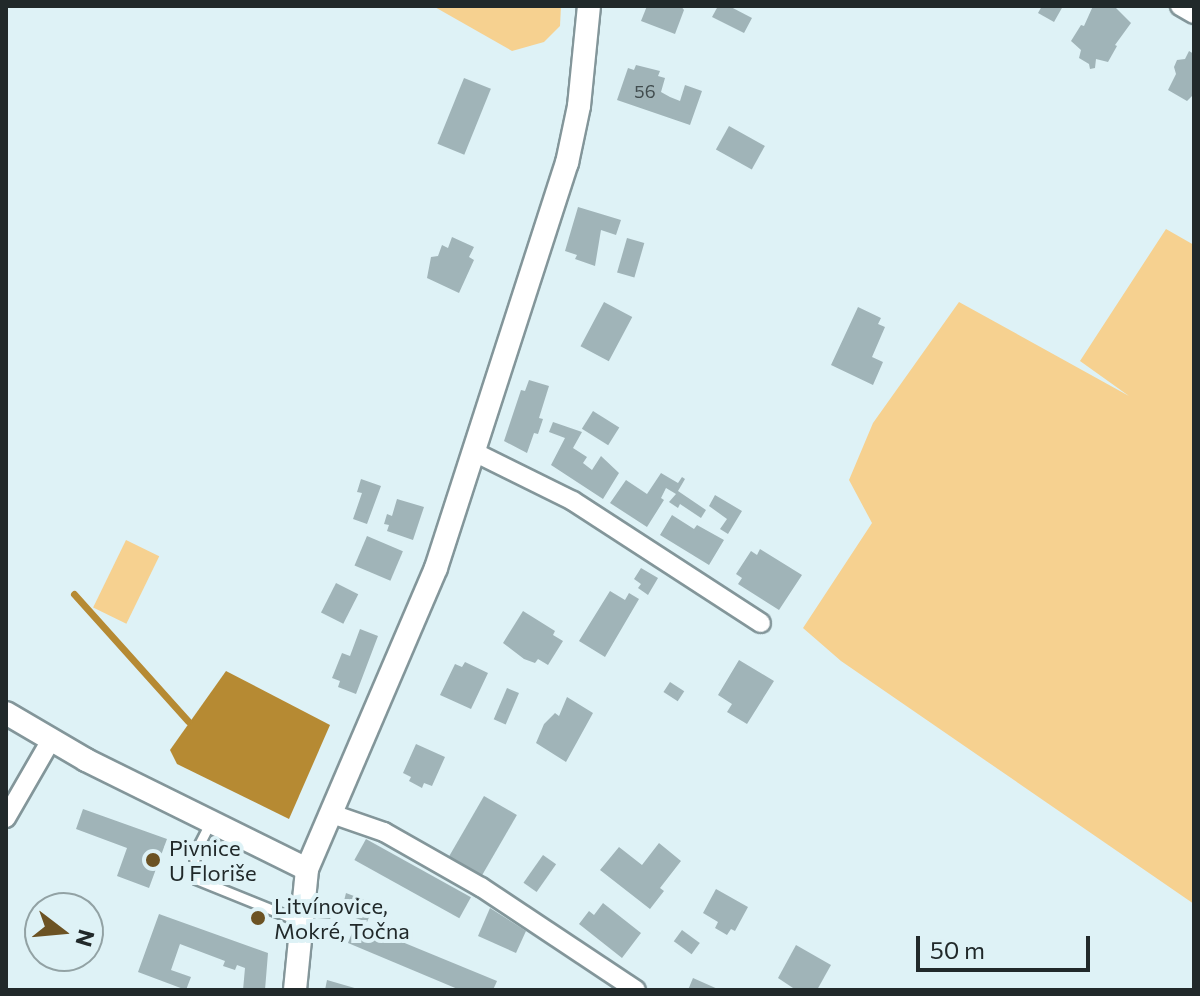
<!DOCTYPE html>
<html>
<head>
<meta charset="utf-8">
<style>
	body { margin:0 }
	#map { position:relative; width:1200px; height:996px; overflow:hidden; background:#def2f6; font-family:Commissioner,sans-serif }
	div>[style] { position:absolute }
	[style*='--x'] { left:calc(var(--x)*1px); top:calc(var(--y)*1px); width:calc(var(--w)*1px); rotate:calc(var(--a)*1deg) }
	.green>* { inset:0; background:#f6d190; transform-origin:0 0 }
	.water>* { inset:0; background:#b68a33 }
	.stream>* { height:7px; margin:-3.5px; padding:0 3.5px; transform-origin:3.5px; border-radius:3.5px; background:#b68a33 }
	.building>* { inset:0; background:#a0b4b8; transform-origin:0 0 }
	.roads { filter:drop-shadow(2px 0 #83969a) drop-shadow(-2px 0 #83969a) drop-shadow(0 2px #83969a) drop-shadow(0 -2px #83969a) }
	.service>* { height:9px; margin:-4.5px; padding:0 4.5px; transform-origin:4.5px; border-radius:4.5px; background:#fff }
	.minor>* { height:18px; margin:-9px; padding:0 9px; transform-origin:9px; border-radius:9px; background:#fff }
	.tertiary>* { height:22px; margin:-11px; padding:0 11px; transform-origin:11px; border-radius:11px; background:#fff }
	.dots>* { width:22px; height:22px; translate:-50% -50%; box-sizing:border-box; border:4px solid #def2f6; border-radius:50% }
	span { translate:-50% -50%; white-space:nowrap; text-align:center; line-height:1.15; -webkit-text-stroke:8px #def2f6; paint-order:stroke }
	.number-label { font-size:18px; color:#414c4e }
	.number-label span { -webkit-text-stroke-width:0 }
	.poi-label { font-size:22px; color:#21292a }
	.left { translate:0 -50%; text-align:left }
	.frame { position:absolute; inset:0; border:8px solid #21292a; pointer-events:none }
	.north { position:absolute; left:24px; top:892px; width:80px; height:80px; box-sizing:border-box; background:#def2f6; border:2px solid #92a2a4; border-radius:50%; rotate:106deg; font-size:22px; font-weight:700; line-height:32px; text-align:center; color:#21292a }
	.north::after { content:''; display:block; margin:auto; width:28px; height:36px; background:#6c5324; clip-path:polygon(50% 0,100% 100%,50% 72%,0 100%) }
	.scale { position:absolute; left:916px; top:936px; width:174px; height:36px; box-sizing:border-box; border:4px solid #21292a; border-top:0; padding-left:10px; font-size:24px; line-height:28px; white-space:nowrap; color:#21292a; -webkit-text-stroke:6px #def2f6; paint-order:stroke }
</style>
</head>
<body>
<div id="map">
	<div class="green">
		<i style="clip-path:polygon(433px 6px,561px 6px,560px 26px,544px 42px,512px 51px)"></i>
		<i style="clip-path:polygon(1166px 229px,1194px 245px,1194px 904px,841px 661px,803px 628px,872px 523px,849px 480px,873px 423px,959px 302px,1129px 396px,1080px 361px)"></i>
		<i style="left:126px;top:540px;width:37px;height:75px;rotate:26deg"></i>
	</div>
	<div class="water">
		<i style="clip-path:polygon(226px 671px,330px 725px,289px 819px,177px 764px,170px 750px)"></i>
	</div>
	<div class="stream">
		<i style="--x:74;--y:594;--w:171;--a:48.1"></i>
	</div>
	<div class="building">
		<i style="clip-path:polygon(647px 6px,681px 6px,684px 10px,675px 34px,641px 21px)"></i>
		<i style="clip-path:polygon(718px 6px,729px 6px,752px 18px,744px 33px,712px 17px)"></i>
		<i style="clip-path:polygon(1042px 6px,1063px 6px,1054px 22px,1038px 13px)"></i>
		<i style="clip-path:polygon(1093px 6px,1114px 6px,1131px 23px,1115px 45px,1117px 46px,1108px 62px,1096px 59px,1095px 68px,1090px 69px,1089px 64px,1079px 58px,1081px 50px,1071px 41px,1081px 25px,1084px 26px)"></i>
		<i style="clip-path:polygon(1189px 51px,1194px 54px,1194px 94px,1187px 101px,1168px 90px,1176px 74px,1174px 67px,1177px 60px,1185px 59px)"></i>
		<i style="clip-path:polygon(636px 65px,660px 71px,658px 76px,665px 78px,661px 92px,670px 97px,680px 101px,685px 85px,702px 91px,690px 125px,617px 100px,628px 68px,634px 70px)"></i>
		<i style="left:464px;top:78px;width:29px;height:71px;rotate:22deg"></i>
		<i style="left:729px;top:126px;width:41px;height:27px;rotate:29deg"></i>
		<i style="clip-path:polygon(578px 207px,621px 220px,616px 235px,601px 230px,595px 266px,575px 259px,577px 255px,565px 251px)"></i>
		<i style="clip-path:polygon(452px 237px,474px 247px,469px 257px,474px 260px,459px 293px,427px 278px,431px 257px,438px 256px,442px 245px,448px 248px)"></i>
		<i style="left:627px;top:238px;width:18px;height:36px;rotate:16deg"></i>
		<i style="left:604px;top:302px;width:32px;height:50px;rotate:28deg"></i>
		<i style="clip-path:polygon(858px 307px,881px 318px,878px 324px,885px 327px,872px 357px,883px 362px,873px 385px,831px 365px)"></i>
		<i style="clip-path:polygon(529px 380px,549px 386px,539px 418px,543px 419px,538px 434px,534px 433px,527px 453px,504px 441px,521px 390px,525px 391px)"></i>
		<i style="left:593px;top:411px;width:31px;height:21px;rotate:32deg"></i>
		<i style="clip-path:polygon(553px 422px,582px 432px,573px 448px,587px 457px,583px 463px,592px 470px,601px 456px,619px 473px,603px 499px,551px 465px,565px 438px,549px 432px)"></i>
		<i style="clip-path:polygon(661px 473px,678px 483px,682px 477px,685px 479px,678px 491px,706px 510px,701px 518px,680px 504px,678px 508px,669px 502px,676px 494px,666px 488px,661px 498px,664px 500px,647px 527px,610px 503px,626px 480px,647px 494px)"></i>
		<i style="clip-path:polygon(361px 479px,381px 486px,367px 524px,353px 519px,362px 493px,357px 492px)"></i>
		<i style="clip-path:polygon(715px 495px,742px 511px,728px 534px,720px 529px,727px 519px,709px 506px)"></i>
		<i style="clip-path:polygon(397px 499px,424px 507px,413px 540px,387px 531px,389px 525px,384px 524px,387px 514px,392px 516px)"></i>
		<i style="clip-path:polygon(672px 515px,694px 529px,697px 525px,724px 540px,709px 565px,660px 535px)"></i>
		<i style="left:367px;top:536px;width:39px;height:32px;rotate:23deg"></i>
		<i style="clip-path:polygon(760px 549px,802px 575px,779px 610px,738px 584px,742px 578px,736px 574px,751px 551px,757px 555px)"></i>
		<i style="clip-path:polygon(641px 568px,658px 578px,648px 595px,638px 588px,641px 584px,634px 579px)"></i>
		<i style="left:336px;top:583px;width:25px;height:33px;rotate:27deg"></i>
		<i style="clip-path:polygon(610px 591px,625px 600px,629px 593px,639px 599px,605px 657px,579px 641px)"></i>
		<i style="clip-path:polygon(523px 611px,555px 631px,553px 635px,563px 641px,548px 665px,538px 659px,535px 663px,524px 659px,503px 643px)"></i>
		<i style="clip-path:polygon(360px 629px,378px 636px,356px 694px,338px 687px,340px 681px,332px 678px,342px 653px,350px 656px)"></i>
		<i style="clip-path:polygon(739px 660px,774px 681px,747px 724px,727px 712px,732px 704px,718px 695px)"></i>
		<i style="clip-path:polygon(465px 662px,488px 673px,471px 709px,440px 695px,455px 664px,462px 667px)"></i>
		<i style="left:670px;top:682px;width:17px;height:12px;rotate:33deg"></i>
		<i style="left:507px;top:688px;width:13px;height:34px;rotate:23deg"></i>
		<i style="clip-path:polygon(567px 697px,593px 713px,566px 762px,536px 743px,544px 724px,555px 713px,559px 716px)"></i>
		<i style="clip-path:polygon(416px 744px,445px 757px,432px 786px,424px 783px,422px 788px,409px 781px,411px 777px,403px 773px)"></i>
		<i style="left:484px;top:796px;width:38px;height:70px;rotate:30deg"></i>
		<i style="clip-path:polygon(83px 809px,167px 839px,149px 888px,117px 876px,127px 848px,76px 829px)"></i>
		<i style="left:366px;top:839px;width:120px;height:24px;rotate:29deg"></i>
		<i style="clip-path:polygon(659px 843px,681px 861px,660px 888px,664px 891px,650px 909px,600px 870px,619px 847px,642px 865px)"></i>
		<i style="left:543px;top:855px;width:16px;height:34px;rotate:35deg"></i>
		<i style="clip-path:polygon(716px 889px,748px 907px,735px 931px,731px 929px,727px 935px,715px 928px,718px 922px,703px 913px)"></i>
		<i style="clip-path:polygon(346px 893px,375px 904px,367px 922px,341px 913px)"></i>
		<i style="clip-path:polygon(603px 903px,641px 933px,622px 958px,579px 924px,589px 911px,594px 915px)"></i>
		<i style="left:318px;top:908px;width:13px;height:10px;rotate:4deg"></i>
		<i style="clip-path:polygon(490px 908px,526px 931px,516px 953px,478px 936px)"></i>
		<i style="clip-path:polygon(159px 914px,268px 953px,265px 990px,243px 990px,245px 968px,237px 965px,235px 970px,223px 966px,225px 961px,180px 944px,171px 970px,191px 977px,186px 990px,138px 972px)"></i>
		<i style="clip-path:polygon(356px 923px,497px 981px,493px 990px,460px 990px,348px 943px)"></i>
		<i style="left:682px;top:930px;width:22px;height:14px;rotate:36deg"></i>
		<i style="clip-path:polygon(796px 945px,831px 965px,817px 990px,796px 990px,778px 978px)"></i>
		<i style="clip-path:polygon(693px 978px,720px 990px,688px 990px)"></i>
		<i style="clip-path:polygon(327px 980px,358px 989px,358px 990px,325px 990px)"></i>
	</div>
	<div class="roads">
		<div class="service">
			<i style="--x:211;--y:821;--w:38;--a:117"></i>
			<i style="--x:194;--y:855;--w:24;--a:85"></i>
			<i style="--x:196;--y:879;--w:112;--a:22"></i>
		</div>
		<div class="minor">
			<i style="--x:1180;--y:6;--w:16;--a:30"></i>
			<i style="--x:474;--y:452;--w:110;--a:26.3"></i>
			<i style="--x:573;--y:501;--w:224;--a:33"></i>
			<i style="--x:332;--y:814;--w:55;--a:19.1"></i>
			<i style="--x:384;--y:832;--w:112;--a:29.6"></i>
			<i style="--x:481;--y:887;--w:186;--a:33.6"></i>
			<i style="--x:6;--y:818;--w:90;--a:-60"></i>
		</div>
		<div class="tertiary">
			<i style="--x:6;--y:713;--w:93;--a:30.4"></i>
			<i style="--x:86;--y:760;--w:246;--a:26.3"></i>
			<i style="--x:295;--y:990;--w:122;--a:-84.3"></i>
			<i style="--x:307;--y:869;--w:327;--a:-66.8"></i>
			<i style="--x:436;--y:568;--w:426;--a:-72.1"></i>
			<i style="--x:567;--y:163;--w:58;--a:-78.1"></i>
			<i style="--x:579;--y:106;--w:100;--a:-84.3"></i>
		</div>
	</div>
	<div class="dots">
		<i style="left:153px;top:860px;background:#6c5324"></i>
		<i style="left:258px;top:918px;background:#6c5324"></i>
	</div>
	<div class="number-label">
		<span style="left:645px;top:91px">56</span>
	</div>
	<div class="poi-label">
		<span class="left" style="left:169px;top:860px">Pivnice<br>U Floriše</span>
		<span class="left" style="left:274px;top:918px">Litvínovice,<br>Mokré, Točna</span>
	</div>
	<div class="frame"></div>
	<div class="north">N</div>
	<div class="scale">50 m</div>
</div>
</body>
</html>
